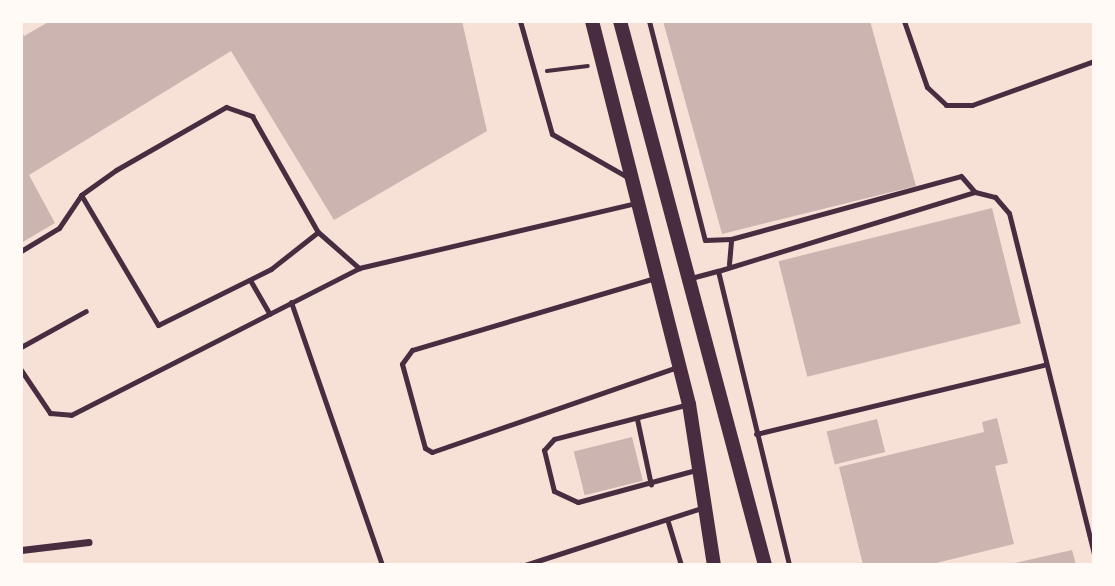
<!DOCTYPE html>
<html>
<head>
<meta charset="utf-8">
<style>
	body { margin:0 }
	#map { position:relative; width:1115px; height:586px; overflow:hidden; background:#f7e1d7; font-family:"Golos Text",sans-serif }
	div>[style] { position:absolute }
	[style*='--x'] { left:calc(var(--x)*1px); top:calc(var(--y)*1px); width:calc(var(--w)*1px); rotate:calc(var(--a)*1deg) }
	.building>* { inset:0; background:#ccb4b1; transform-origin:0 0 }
	.path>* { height:3.5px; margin:-1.75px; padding:0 1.75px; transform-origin:1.75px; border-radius:1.75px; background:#4a2c40 }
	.service>* { height:5px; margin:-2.5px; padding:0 2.5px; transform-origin:2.5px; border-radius:2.5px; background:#4a2c40 }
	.minor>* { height:7px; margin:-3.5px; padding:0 3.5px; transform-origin:3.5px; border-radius:3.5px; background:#4a2c40 }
	.secondary>* { height:14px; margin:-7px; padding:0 7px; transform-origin:7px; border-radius:7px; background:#4a2c40 }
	span { translate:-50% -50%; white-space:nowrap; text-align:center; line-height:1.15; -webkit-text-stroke:5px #fffaf5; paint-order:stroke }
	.frame { position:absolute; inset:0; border:23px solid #fffaf5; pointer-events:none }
</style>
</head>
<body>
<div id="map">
	<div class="building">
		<i style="clip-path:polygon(50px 21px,462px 21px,487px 131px,334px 220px,231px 51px,29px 175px,55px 223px,21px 243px,21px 30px,24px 36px)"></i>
		<i style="clip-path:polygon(663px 21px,870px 21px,916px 186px,722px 234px)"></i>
		<i style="left:992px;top:208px;width:119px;height:220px;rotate:76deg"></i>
		<i style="clip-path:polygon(997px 418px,1008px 463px,995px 466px,1014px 544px,928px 565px,863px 565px,839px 467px,984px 432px,982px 422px)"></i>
		<i style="left:877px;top:419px;width:34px;height:52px;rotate:76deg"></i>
		<i style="left:632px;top:437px;width:45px;height:60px;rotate:76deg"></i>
		<i style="clip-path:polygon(1072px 550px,1076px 565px,1010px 565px,1010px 564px)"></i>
	</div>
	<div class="path">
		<i style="--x:547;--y:71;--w:41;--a:-7"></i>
	</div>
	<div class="service">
		<i style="--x:520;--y:21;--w:117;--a:74.2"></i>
		<i style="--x:552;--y:134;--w:89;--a:29.7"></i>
		<i style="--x:649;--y:21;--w:226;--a:75.7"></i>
		<i style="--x:705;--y:240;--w:26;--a:-2"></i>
		<i style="--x:731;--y:239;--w:238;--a:-15.3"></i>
		<i style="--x:961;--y:176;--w:21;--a:49"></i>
		<i style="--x:904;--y:21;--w:70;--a:70.8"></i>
		<i style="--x:927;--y:87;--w:26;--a:43"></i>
		<i style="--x:946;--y:105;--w:26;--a:0"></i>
		<i style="--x:972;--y:105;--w:130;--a:-19.8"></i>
		<i style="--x:318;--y:232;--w:55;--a:41.3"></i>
		<i style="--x:21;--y:251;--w:44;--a:-31.2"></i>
		<i style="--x:59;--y:228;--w:40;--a:-56"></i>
		<i style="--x:81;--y:195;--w:43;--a:-35.5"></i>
		<i style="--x:116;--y:170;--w:127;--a:-29.8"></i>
		<i style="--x:226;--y:107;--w:28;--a:19"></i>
		<i style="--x:252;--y:116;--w:133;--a:60.4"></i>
		<i style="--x:318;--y:232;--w:60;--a:141.8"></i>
		<i style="--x:271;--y:269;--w:126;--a:153.6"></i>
		<i style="--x:158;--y:325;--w:151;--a:-120.6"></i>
		<i style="--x:729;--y:264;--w:25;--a:-85"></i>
		<i style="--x:718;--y:271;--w:269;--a:-17.1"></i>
		<i style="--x:975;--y:192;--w:21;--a:14"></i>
		<i style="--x:995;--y:197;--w:21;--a:49"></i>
		<i style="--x:1009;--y:213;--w:351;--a:76"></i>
		<i style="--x:655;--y:278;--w:253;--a:163.5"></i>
		<i style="--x:412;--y:350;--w:17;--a:126"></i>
		<i style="--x:402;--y:364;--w:87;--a:74.7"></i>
		<i style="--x:425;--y:448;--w:8;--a:30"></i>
		<i style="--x:432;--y:452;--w:260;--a:-19.1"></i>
		<i style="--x:691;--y:278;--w:28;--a:-15"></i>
		<i style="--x:718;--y:271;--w:302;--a:76.4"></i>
		<i style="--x:250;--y:280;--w:39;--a:60"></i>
		<i style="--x:291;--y:302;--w:278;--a:70.9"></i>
		<i style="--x:21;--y:347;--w:74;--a:-29"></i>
		<i style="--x:21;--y:370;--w:52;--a:56"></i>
		<i style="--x:50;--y:413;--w:21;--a:5"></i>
		<i style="--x:71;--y:415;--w:323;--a:-27"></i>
		<i style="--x:359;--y:268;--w:285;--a:-13.2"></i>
		<i style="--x:689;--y:404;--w:139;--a:165.5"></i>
		<i style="--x:554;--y:439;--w:15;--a:132"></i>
		<i style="--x:544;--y:450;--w:42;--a:76.3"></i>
		<i style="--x:554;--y:491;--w:26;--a:25"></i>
		<i style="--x:578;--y:502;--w:122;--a:-15.2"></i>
		<i style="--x:637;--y:419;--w:67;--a:78"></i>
		<i style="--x:756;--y:434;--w:296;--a:-13.5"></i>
		<i style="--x:668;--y:522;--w:45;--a:73.2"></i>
		<i style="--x:525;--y:565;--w:185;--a:-17.9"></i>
	</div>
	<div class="minor">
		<i style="--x:21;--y:550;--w:68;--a:-6.7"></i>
	</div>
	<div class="secondary">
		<i style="--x:592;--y:21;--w:395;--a:75.8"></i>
		<i style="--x:689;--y:404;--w:163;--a:81.2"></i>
		<i style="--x:620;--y:21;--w:563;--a:75.08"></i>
	</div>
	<div class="frame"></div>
</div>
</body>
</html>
